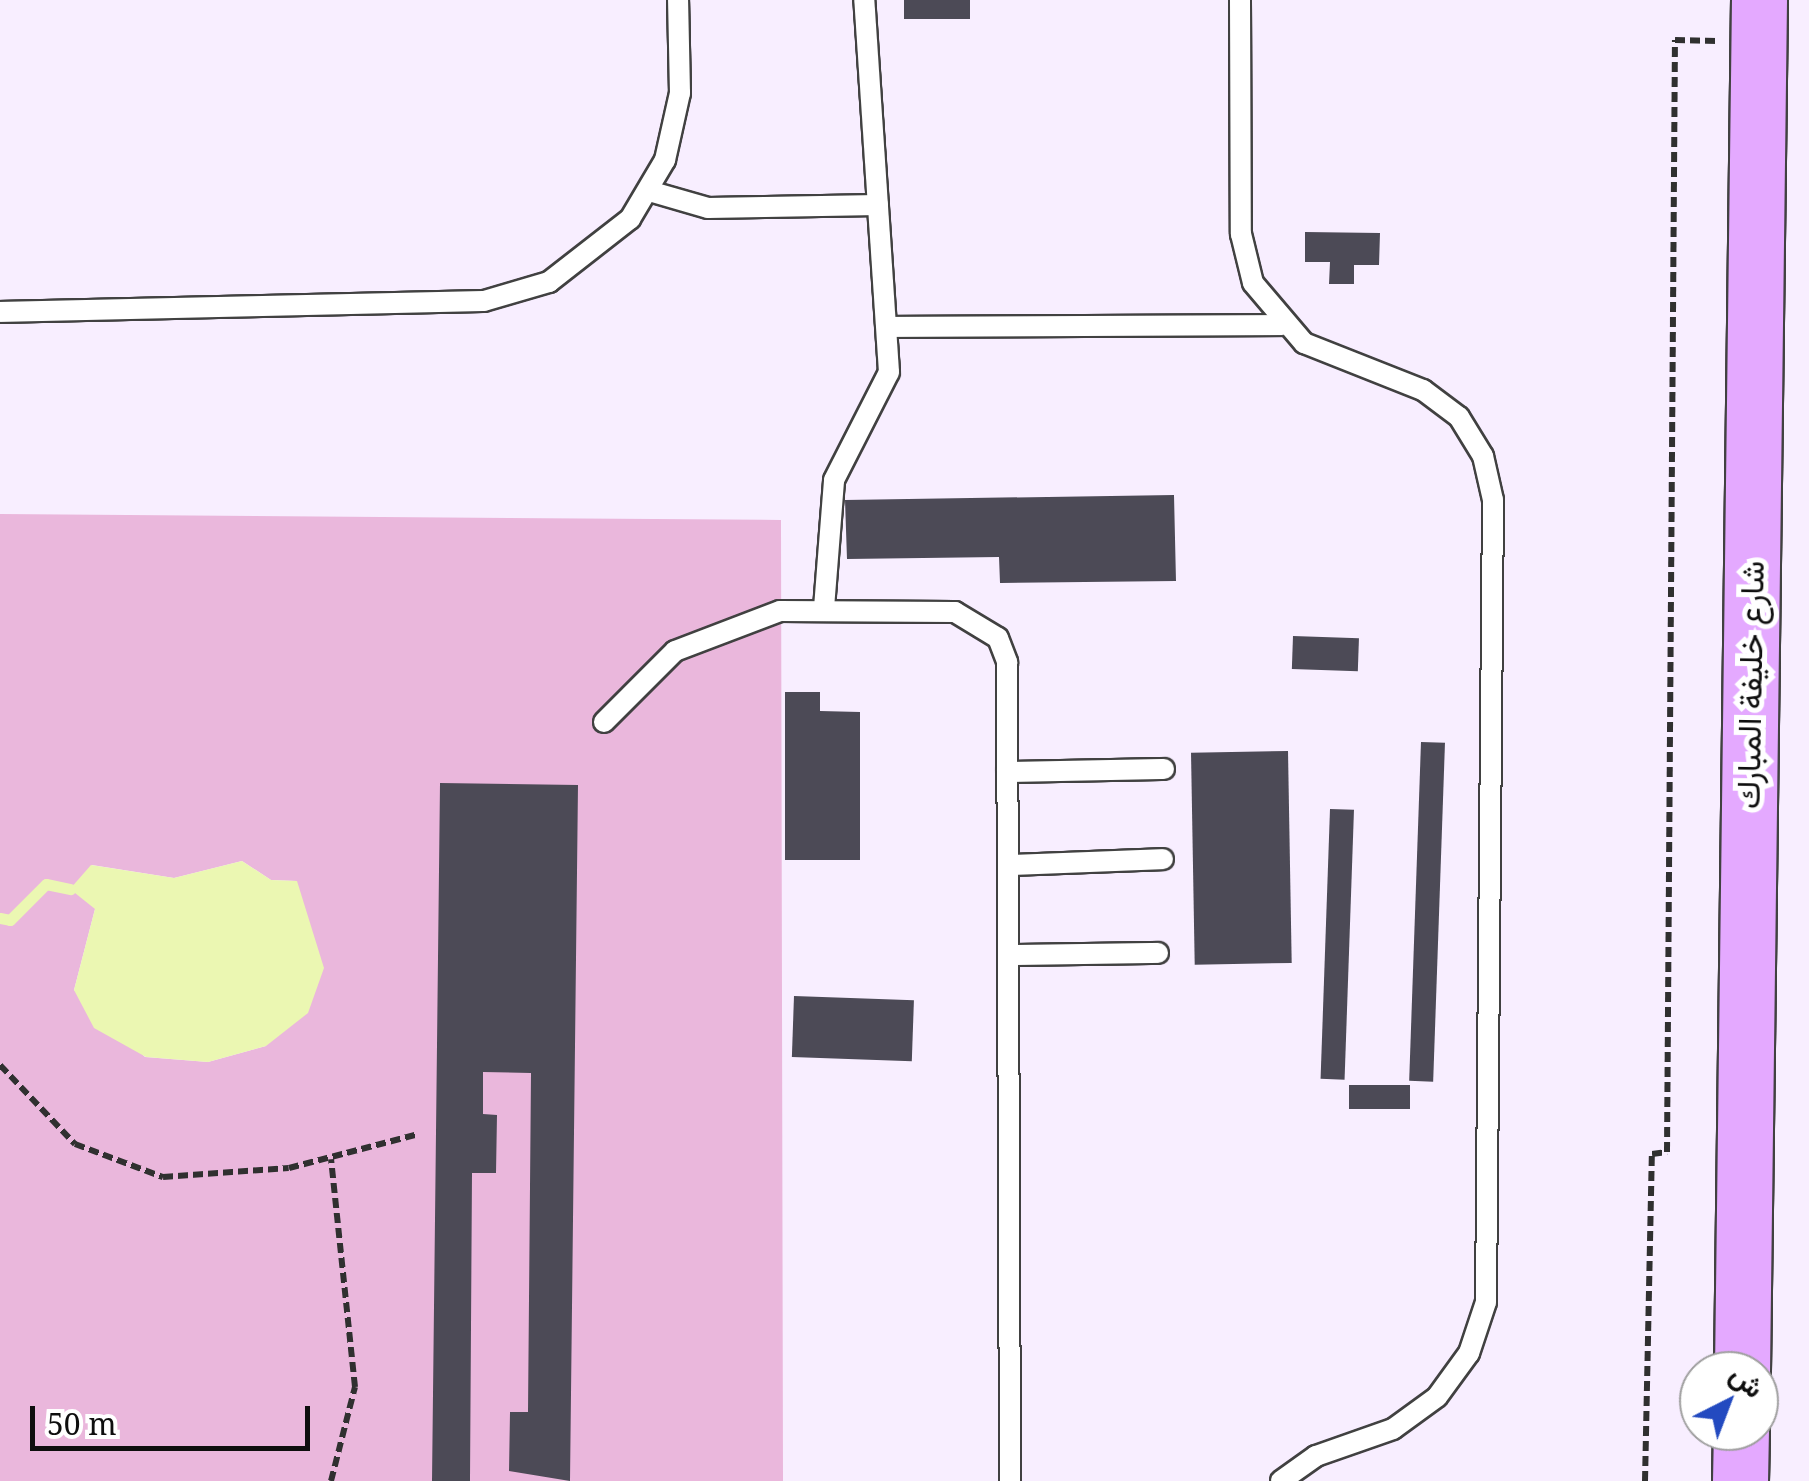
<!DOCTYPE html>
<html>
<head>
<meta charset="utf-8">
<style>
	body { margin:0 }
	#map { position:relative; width:1809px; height:1481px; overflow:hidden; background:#f8eeff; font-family:"Noto Serif",Vazirmatn,serif }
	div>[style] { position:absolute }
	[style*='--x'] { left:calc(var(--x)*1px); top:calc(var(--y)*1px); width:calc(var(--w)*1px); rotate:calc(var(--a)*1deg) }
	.green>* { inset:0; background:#eab7dc }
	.water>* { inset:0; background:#ebf7b2 }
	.stream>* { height:11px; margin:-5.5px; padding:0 5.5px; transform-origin:5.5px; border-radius:5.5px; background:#ebf7b2 }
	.building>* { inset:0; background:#4c4a56; transform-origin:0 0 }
	.path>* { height:6px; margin-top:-3px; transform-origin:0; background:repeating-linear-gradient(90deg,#303030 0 10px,transparent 0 15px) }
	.roads { filter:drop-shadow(2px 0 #414141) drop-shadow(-2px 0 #414141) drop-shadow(0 2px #414141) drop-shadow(0 -2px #414141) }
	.lane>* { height:20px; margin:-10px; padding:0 10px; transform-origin:10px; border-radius:10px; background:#fff }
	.secondary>* { height:55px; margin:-27.5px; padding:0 27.5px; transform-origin:27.5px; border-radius:27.5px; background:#e4a9ff }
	span { translate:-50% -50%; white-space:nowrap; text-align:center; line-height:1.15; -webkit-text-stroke:10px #fff; paint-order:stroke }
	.street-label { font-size:32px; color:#0e0e0e }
	.north { position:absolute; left:1679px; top:1351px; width:100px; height:100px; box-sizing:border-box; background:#fff; border:2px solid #9f9f9f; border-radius:50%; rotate:42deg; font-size:28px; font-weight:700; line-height:40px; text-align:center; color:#0e0e0e }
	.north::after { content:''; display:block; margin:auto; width:35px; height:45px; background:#234ac0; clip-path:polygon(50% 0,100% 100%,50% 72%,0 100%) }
	.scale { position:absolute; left:30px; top:1406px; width:280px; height:45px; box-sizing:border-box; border:5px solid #0e0e0e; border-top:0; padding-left:12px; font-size:30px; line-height:35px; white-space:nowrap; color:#0e0e0e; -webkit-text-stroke:8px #fff; paint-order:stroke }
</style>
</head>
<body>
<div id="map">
	<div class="green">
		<i style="clip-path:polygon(evenodd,0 514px,781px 520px,783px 1481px,0 1481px,0 514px,242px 861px,271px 880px,297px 881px,266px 1046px,208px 1062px,145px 1057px,74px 990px,95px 909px,92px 865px,174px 878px,242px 861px)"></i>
	</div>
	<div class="water">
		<i style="clip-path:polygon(242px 861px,271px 880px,297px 881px,324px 968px,308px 1013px,266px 1046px,208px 1062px,146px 1057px,94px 1028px,74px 990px,95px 909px,70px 889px,91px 865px,174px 878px)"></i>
	</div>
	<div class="stream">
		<i style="--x:0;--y:918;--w:10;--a:11"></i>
		<i style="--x:10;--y:920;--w:51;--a:-45"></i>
		<i style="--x:46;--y:884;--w:25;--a:12"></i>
	</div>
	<div class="building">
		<i style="left:904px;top:0;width:66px;height:19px"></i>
		<i style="clip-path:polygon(1305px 232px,1380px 233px,1379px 265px,1354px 265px,1354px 284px,1329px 284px,1330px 262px,1305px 262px)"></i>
		<i style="clip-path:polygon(1174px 495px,1176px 581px,1000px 583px,999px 557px,847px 559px,845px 500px)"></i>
		<i style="left:1293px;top:636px;width:66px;height:33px;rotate:2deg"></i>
		<i style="clip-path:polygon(785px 692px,820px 692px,820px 711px,860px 712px,860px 860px,785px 860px)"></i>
		<i style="left:1421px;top:742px;width:24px;height:339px;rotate:2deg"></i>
		<i style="left:1288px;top:751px;width:212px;height:97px;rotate:89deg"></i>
		<i style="clip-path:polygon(440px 783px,578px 785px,570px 1481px,509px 1471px,510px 1412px,528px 1412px,531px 1073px,483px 1072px,483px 1114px,497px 1115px,496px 1173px,472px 1173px,470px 1481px,432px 1481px)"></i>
		<i style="left:1330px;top:809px;width:24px;height:270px;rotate:2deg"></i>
		<i style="left:794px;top:996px;width:120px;height:61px;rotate:2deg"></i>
		<i style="left:1410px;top:1085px;width:24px;height:61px;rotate:90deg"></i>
	</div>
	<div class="path">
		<i style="--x:0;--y:1065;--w:109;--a:46.5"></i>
		<i style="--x:75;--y:1144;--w:94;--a:20.6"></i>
		<i style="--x:163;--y:1177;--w:126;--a:-4.1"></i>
		<i style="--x:289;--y:1168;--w:134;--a:-14.7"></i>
		<i style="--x:331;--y:1481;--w:97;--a:-75.7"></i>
		<i style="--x:355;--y:1387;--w:229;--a:-96"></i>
		<i style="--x:1645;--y:1481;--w:327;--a:-88.8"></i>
		<i style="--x:1652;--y:1154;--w:15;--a:-8"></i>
		<i style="--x:1667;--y:1152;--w:1112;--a:-89.59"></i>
		<i style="--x:1675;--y:40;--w:42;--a:1.4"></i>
	</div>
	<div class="roads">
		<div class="lane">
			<i style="--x:1240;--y:0;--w:234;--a:89.8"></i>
			<i style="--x:1241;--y:234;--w:50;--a:76.2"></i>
			<i style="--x:1253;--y:283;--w:79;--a:49.6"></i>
			<i style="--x:1304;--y:343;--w:128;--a:21.6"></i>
			<i style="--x:1423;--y:390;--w:45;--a:36.9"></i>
			<i style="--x:1459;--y:417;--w:46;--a:58.4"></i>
			<i style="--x:1483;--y:456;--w:45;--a:77.2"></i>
			<i style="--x:1493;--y:500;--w:802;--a:90.5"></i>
			<i style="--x:1486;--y:1302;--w:54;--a:108.4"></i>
			<i style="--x:1469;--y:1353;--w:54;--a:126"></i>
			<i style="--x:1437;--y:1397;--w:54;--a:144"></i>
			<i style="--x:1393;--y:1429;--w:82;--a:160.7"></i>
			<i style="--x:1316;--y:1456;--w:43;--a:144.5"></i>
			<i style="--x:649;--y:191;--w:61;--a:16.1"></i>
			<i style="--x:708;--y:208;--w:170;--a:-1"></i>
			<i style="--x:0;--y:312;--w:484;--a:-1.3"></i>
			<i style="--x:484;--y:301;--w:68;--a:-16.3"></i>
			<i style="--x:549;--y:282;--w:103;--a:-37.9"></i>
			<i style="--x:630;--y:219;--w:69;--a:-59.3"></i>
			<i style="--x:665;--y:160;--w:69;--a:-77.4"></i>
			<i style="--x:680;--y:93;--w:93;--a:-91.2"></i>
			<i style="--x:887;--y:327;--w:395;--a:-0.3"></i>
			<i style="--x:824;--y:608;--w:128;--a:-85.5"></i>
			<i style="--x:834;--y:480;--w:121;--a:-63"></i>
			<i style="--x:889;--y:372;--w:373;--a:-93.8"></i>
			<i style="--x:604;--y:722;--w:100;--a:-45"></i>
			<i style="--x:675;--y:651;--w:112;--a:-20.9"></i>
			<i style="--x:780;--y:611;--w:175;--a:0.3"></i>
			<i style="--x:955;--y:612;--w:50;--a:31.2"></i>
			<i style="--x:998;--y:638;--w:26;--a:69"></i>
			<i style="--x:1007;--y:662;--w:819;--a:89.79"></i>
			<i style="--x:1007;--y:772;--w:157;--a:-1.1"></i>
			<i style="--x:1009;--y:865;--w:154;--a:-2.2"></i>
			<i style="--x:1009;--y:955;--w:149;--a:-0.8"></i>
		</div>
		<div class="secondary">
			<i style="--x:1742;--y:1371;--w:1371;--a:-89.29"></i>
			<i style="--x:1740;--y:1481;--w:50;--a:-88.9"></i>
		</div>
	</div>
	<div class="street-label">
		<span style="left:1750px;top:685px;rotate:-89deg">شارع خليفة المبارك</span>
	</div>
	<div class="north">ش</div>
	<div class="scale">50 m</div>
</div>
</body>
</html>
